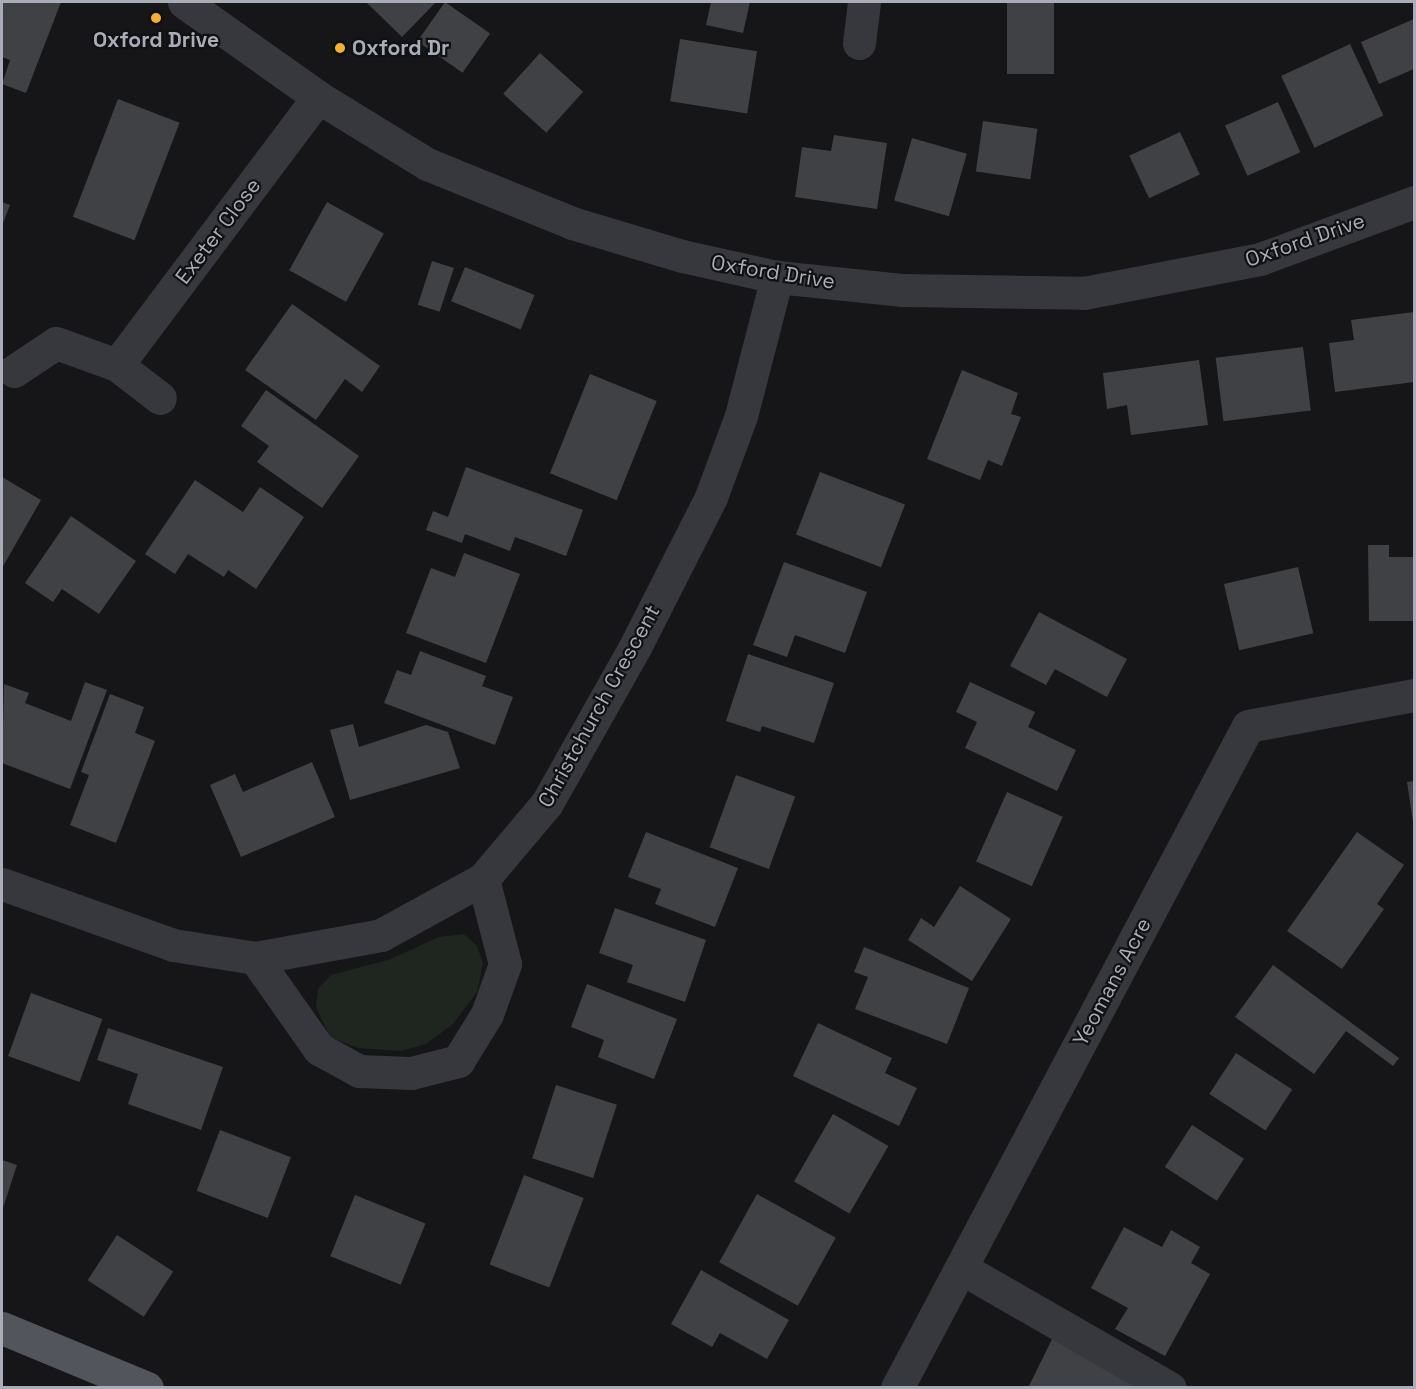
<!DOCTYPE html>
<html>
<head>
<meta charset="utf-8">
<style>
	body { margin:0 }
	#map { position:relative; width:1416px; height:1389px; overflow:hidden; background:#161618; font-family:"Space Grotesk",sans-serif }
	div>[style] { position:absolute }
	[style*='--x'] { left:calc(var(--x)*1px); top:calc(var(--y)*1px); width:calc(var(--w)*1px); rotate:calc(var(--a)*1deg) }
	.green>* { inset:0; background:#1e261f }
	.building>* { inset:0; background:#404145; transform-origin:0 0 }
	.minor>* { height:33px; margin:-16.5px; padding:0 16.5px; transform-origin:16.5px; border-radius:16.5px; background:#37383d }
	.major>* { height:33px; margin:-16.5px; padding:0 16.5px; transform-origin:16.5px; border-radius:16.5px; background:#53555c }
	.dots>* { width:16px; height:16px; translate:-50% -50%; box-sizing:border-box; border:3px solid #111113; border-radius:50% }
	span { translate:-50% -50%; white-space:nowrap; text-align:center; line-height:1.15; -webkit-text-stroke:4.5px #111113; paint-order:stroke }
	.poi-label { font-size:21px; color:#a8adb8; font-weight:700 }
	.left { translate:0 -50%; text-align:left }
	.street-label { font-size:21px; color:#a8adb8 }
	.frame { position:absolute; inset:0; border:3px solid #a8adb8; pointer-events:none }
</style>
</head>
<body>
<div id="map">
	<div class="green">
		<i style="clip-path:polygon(464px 934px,477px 946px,483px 963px,477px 992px,453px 1024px,426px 1044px,400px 1051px,358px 1048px,330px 1037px,316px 1007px,318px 989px,331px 975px,388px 960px,439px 937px)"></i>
	</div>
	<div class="building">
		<i style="clip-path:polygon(2px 2px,61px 2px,26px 93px,2px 84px,10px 60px,2px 57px)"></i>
		<i style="clip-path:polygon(366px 2px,436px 2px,402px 37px)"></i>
		<i style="left:445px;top:2px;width:55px;height:48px;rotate:35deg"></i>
		<i style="clip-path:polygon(711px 2px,750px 2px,743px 33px,706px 25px)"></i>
		<i style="left:1007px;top:2px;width:47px;height:72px"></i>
		<i style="clip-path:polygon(1414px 19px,1414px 69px,1379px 84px,1361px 42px)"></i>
		<i style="left:680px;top:39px;width:78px;height:63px;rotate:9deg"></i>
		<i style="left:1350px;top:44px;width:79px;height:76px;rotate:65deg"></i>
		<i style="left:540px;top:53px;width:58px;height:55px;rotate:42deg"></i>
		<i style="left:118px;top:99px;width:66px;height:126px;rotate:21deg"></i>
		<i style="left:1278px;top:102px;width:55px;height:58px;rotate:66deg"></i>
		<i style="left:983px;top:121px;width:55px;height:51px;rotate:8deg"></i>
		<i style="left:1180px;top:132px;width:47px;height:56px;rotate:65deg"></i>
		<i style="clip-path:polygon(834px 135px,887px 143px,877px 209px,795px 197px,802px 147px,831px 151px)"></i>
		<i style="left:912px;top:138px;width:57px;height:65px;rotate:16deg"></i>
		<i style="clip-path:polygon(2px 202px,10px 205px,2px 226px)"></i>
		<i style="left:327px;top:202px;width:65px;height:78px;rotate:29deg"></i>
		<i style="left:432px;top:261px;width:23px;height:46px;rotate:18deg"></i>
		<i style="left:465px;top:267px;width:75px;height:37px;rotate:22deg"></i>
		<i style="clip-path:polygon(292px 304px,380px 366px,362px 392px,345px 379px,316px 420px,245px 370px)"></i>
		<i style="clip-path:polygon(1414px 312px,1414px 382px,1335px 392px,1329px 343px,1354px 340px,1351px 320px)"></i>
		<i style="left:1303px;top:347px;width:64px;height:88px;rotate:83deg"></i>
		<i style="clip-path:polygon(1199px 360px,1208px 425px,1131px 435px,1127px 405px,1107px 409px,1103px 373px)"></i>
		<i style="clip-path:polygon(962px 370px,1018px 393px,1011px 414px,1021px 417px,1002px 466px,988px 460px,980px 480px,927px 459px)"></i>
		<i style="left:590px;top:374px;width:72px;height:107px;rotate:22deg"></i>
		<i style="clip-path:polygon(266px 390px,359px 456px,322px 508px,257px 462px,269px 446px,241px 426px)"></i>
		<i style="clip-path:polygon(466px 467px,583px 510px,566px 556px,515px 537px,510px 551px,465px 534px,462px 543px,426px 530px,433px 511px,448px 517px)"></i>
		<i style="left:820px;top:472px;width:91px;height:67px;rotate:21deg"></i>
		<i style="clip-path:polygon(2px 477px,41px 500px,2px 568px)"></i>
		<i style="clip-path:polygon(195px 480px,243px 512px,260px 487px,304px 517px,256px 589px,228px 570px,224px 577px,188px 554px,175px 574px,145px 554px)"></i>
		<i style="clip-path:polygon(71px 516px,136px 561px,99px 614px,62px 589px,53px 602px,25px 583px)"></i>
		<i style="clip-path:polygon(1368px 545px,1389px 545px,1389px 557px,1414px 557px,1414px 621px,1369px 621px)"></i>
		<i style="clip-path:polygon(464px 553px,520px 574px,486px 663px,406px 633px,431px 568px,455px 577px)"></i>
		<i style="clip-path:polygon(784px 562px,867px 592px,845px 653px,795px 635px,787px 657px,753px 645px)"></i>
		<i style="left:1298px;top:567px;width:68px;height:76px;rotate:77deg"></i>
		<i style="clip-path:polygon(1039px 612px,1127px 659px,1107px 697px,1055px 669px,1046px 685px,1010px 666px)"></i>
		<i style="clip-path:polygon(420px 651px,486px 676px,482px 686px,513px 697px,495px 745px,384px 703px,397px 670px,411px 675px)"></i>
		<i style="clip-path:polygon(748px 654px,834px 683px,814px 743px,762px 726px,760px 732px,726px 721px)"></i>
		<i style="clip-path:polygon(85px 682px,107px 690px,70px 789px,2px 763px,4px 684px,29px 693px,25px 703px,71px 721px)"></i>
		<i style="clip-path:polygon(970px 682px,1035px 712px,1028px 727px,1076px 750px,1057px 791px,965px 748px,977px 722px,956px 712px)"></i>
		<i style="clip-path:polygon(110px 694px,144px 707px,135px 733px,155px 741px,116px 843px,70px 825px,89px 775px,81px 772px)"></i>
		<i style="clip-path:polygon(353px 724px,359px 747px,426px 725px,448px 732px,460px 768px,350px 800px,330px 730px)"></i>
		<i style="clip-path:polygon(312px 762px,335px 817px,241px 857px,210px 785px,235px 774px,243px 792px)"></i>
		<i style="left:736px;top:775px;width:63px;height:77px;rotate:20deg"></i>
		<i style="clip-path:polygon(1414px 781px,1414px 822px,1413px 822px,1407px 782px)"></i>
		<i style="left:1007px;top:792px;width:61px;height:76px;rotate:24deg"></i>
		<i style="clip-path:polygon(646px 832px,738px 868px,715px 927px,655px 904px,661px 889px,628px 877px)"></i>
		<i style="clip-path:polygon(1357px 832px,1404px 865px,1377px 904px,1384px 909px,1342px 969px,1287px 931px)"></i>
		<i style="clip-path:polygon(960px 886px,1011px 919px,972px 981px,908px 940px,921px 918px,934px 927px)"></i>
		<i style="clip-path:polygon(615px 908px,706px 940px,685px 1002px,627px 982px,633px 965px,599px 953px)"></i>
		<i style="clip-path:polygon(864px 947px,969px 988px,947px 1044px,855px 1009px,868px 977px,854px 972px)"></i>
		<i style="clip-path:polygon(1273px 965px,1399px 1058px,1393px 1066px,1346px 1031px,1314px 1074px,1235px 1017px)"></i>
		<i style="clip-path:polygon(587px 984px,677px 1019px,654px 1079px,598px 1057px,604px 1040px,571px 1027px)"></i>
		<i style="left:31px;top:993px;width:76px;height:67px;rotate:20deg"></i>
		<i style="clip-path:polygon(818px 1023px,892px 1058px,885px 1073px,917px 1088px,899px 1126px,793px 1076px)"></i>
		<i style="clip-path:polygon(108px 1028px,223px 1067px,201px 1130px,128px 1104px,138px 1074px,97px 1060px)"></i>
		<i style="left:1236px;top:1053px;width:67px;height:49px;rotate:33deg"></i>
		<i style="left:556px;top:1085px;width:64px;height:77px;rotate:18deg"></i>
		<i style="left:833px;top:1114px;width:64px;height:78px;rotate:30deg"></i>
		<i style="left:1192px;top:1125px;width:62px;height:50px;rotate:33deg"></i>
		<i style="left:220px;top:1130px;width:76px;height:65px;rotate:21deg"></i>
		<i style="clip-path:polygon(2px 1160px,17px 1165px,2px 1211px)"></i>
		<i style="left:524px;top:1175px;width:64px;height:96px;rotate:21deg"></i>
		<i style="left:757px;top:1194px;width:90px;height:78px;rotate:29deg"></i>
		<i style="left:355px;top:1195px;width:76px;height:66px;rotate:22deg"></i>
		<i style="clip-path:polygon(1124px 1227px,1162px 1247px,1171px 1230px,1200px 1247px,1191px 1263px,1210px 1274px,1165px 1356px,1115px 1329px,1128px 1308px,1091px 1288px)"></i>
		<i style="left:117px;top:1235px;width:67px;height:54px;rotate:33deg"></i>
		<i style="clip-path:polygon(701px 1270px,789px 1320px,767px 1359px,720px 1333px,712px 1347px,671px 1324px)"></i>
		<i style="clip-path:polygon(1053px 1337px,1153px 1388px,1028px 1388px)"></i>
	</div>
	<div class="minor">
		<i style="--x:184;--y:2;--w:164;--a:35.3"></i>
		<i style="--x:318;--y:97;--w:128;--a:31.6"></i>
		<i style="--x:427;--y:164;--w:157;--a:22.1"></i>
		<i style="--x:572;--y:223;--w:115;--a:16.7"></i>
		<i style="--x:682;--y:256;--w:97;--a:12.5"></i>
		<i style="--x:777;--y:277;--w:127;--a:5.9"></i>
		<i style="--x:903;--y:290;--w:181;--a:0.9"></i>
		<i style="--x:1084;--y:293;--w:179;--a:-10.9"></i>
		<i style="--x:1260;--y:259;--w:164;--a:-20.3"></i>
		<i style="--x:859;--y:43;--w:41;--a:-83"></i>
		<i style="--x:117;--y:365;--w:54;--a:37.5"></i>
		<i style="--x:14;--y:371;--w:50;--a:-33.7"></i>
		<i style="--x:56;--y:343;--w:65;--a:19.8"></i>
		<i style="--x:117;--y:365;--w:335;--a:-53.1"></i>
		<i style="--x:2;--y:884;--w:182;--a:19.6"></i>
		<i style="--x:173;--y:945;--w:83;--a:9"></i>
		<i style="--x:255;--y:958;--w:128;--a:-10.3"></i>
		<i style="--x:381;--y:935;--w:116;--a:-28.8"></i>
		<i style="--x:483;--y:879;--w:99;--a:-49.9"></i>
		<i style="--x:547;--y:803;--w:179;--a:-60.6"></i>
		<i style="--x:635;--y:647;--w:168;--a:-63.1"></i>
		<i style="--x:711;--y:497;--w:86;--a:-69.7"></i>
		<i style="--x:741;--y:416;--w:144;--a:-75.5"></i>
		<i style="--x:255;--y:958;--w:111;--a:54.9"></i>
		<i style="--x:319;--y:1049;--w:46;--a:28.8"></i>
		<i style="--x:359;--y:1071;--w:52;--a:2.2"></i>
		<i style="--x:411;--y:1073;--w:49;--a:-14.3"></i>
		<i style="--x:458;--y:1061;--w:55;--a:-58.3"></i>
		<i style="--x:487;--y:1014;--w:53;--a:-70.2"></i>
		<i style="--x:505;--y:964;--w:88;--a:-104.5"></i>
		<i style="--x:961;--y:1268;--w:241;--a:29.9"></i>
		<i style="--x:897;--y:1388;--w:749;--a:-62.07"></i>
		<i style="--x:1248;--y:726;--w:169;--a:-10.6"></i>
	</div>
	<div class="major">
		<i style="--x:2;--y:1328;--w:157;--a:22.5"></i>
	</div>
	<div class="dots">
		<i style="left:156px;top:18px;background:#f2b134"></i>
		<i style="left:340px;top:48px;background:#f2b134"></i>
	</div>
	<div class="poi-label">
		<span style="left:156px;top:40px">Oxford Drive</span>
		<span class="left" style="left:352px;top:48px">Oxford Dr</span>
	</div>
	<div class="street-label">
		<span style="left:218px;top:231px;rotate:-53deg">Exeter Close</span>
		<span style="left:1305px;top:240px;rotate:-19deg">Oxford Drive</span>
		<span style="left:773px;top:272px;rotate:9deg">Oxford Drive</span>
		<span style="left:599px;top:706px;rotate:-61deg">Christchurch Crescent</span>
		<span style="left:1112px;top:982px;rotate:-62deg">Yeomans Acre</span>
	</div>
	<div class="frame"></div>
</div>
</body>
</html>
